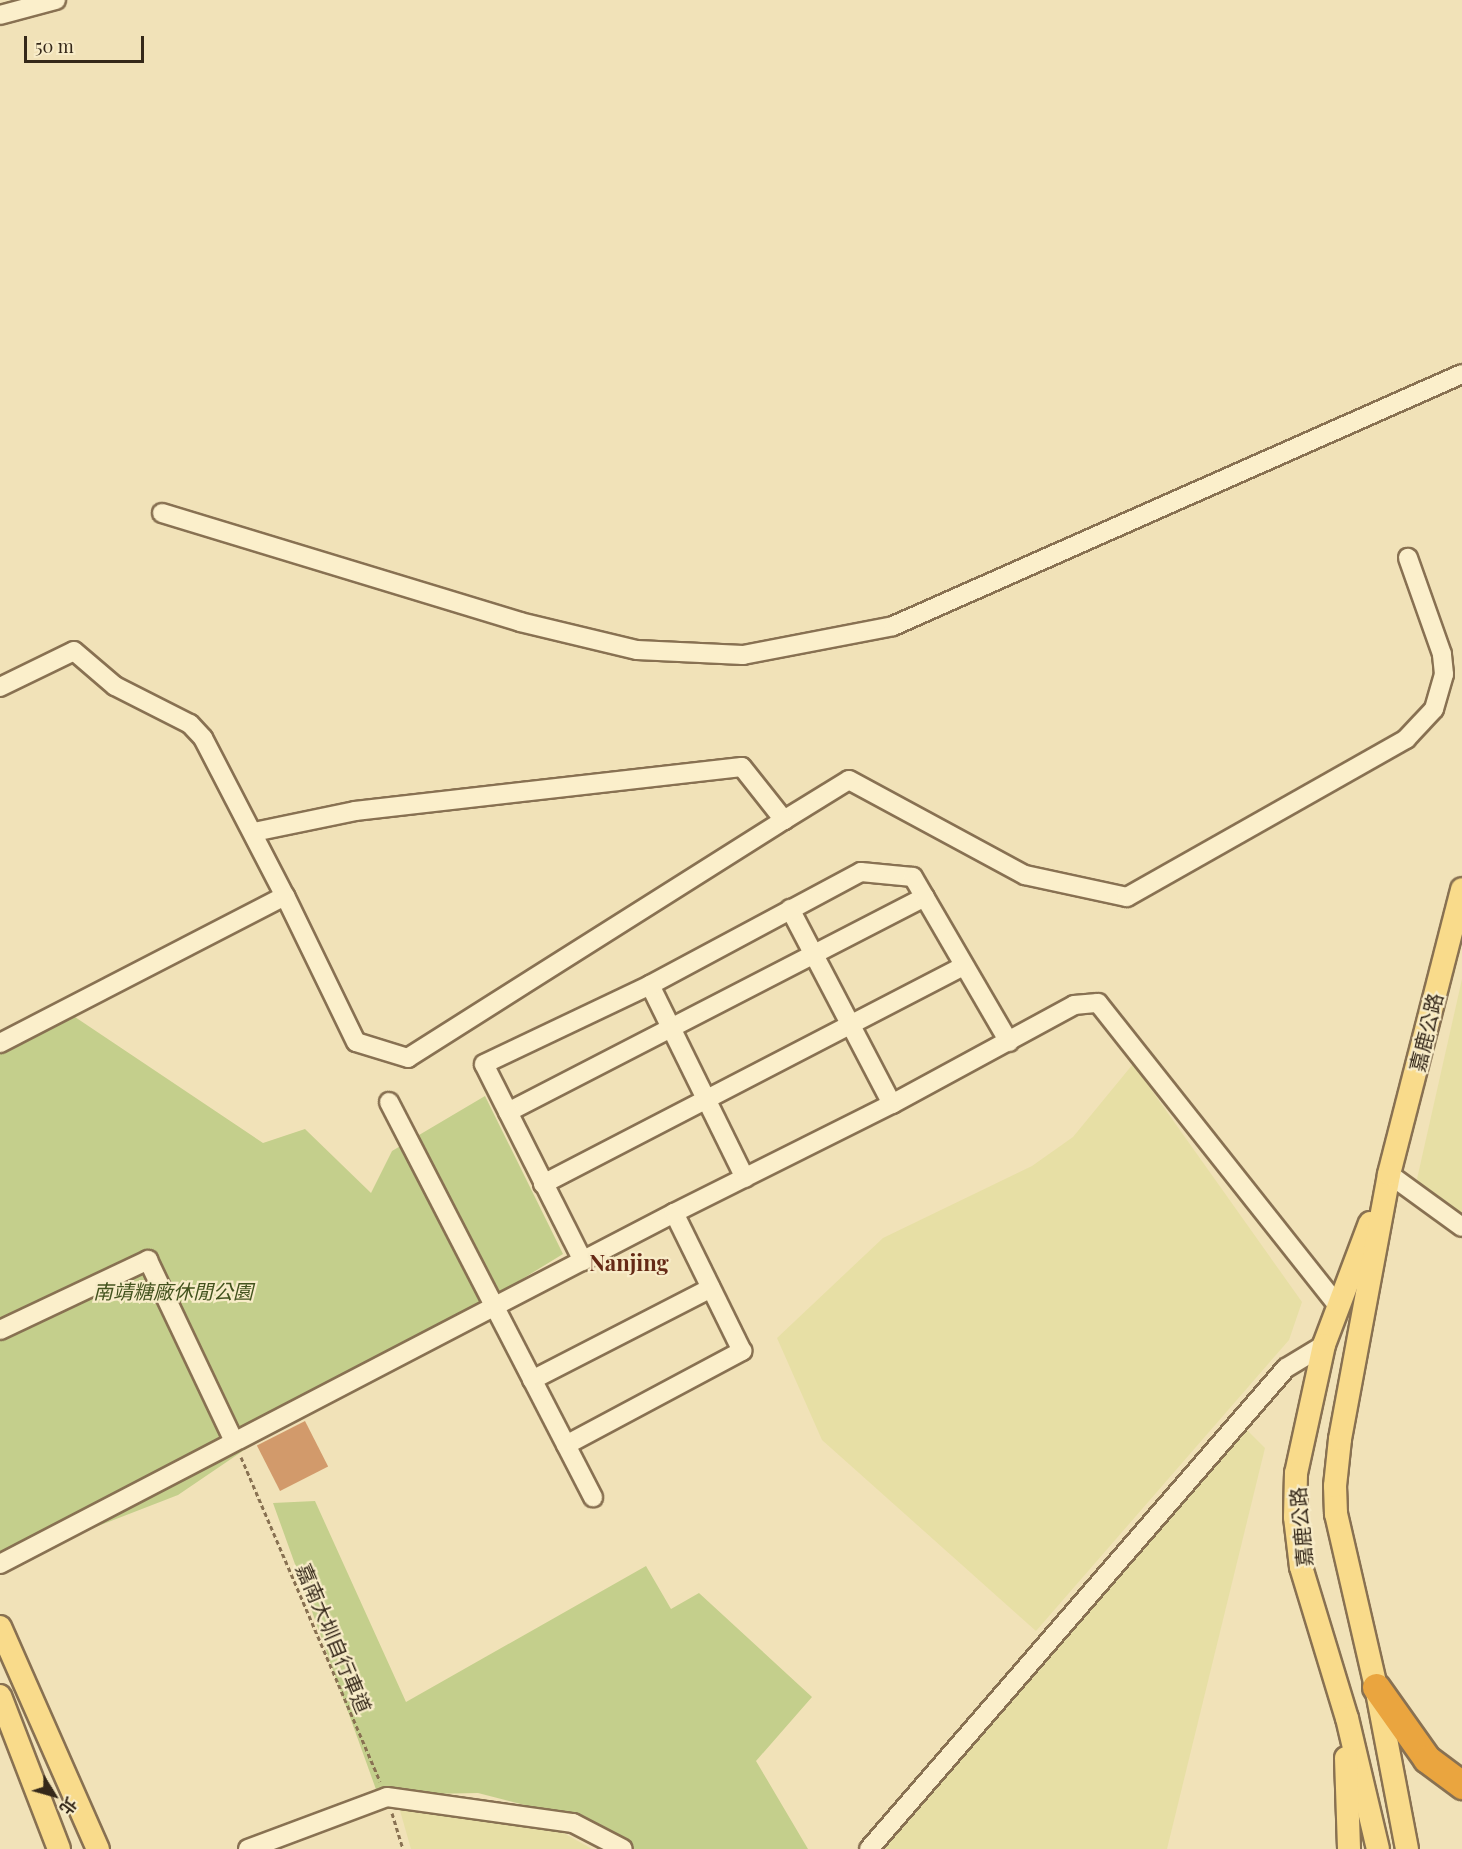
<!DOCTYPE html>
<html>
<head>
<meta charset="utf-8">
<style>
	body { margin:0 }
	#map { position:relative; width:1462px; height:1849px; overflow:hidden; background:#f1e2b8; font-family:"Playfair Display","Noto Sans TC",serif }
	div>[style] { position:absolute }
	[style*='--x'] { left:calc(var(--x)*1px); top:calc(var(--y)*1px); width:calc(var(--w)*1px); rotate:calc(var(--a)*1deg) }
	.farmland>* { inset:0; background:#e7dfa5 }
	.green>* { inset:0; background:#c4cf8c }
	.building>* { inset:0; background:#d29a6b; transform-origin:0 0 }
	.path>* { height:3px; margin-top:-1.5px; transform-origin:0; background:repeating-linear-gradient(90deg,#887152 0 4.5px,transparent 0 7.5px) }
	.roads { filter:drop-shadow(2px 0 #887152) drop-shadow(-2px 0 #887152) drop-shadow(0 2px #887152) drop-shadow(0 -2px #887152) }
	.minor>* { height:18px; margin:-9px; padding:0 9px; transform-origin:9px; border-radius:9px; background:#fbefcb }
	.major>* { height:22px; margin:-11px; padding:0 11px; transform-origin:11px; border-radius:11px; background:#f9db8b }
	.highway>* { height:27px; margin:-13.5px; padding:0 13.5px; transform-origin:13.5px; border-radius:13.5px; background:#eaa53f }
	span { translate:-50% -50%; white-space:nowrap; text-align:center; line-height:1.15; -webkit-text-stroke:4.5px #f8ecc8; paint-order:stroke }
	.street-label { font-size:20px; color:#352819 }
	.park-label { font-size:20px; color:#43531e; font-style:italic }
	.quarter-label { font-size:22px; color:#652915; font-weight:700 }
	.north { position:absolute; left:24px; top:1765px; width:60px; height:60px; -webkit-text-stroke:4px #f8ecc8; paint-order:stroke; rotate:127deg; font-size:16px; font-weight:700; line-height:24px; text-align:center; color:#352819 }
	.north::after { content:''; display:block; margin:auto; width:21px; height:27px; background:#352819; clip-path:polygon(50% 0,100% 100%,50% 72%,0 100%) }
	.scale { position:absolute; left:24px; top:36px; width:120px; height:27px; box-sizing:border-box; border:3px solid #352819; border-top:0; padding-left:8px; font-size:18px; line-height:21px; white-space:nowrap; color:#352819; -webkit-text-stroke:4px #f8ecc8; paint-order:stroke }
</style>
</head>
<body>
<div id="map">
	<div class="farmland">
		<i style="clip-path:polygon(1462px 979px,1462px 1222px,1434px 1202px,1417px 1179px)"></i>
		<i style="clip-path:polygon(1133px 1064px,1302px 1302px,1289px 1340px,1036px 1631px,822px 1440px,777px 1338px,883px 1238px,1032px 1166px,1073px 1137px)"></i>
		<i style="clip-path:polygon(1246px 1429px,1265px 1448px,1167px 1849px,870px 1849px)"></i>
		<i style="clip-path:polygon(399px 1807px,546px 1823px,592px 1849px,411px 1849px)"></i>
	</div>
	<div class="green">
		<i style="clip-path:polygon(69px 1013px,263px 1143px,305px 1129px,371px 1193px,392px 1151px,485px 1096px,563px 1254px,259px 1440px,178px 1495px,0 1564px,0 1048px)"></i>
		<i style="clip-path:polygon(315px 1501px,406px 1702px,646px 1566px,671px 1609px,699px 1593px,812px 1697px,756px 1761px,808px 1849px,631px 1849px,564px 1815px,478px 1793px,378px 1795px,273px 1503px)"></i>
	</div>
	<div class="building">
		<i style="left:305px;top:1421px;width:51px;height:54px;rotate:63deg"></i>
	</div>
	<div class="path">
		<i style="--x:241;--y:1457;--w:353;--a:66.8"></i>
		<i style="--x:392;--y:1813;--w:38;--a:73"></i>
	</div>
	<div class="roads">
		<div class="minor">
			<i style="--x:0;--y:15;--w:58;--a:-15"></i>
			<i style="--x:162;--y:513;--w:374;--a:16.9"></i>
			<i style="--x:520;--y:622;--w:120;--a:13.5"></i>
			<i style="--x:637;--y:650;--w:106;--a:2.7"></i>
			<i style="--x:743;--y:655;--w:153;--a:-10.9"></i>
			<i style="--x:893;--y:626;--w:622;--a:-23.89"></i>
			<i style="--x:0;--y:687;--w:82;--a:-25.9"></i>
			<i style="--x:74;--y:651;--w:54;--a:40.5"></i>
			<i style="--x:115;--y:686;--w:84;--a:26.9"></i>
			<i style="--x:190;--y:724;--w:19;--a:47"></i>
			<i style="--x:203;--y:738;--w:178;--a:62.6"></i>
			<i style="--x:285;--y:896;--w:321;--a:152.7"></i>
			<i style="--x:784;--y:820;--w:76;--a:-31.6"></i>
			<i style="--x:849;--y:780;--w:200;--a:28.4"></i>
			<i style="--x:1025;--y:875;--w:104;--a:12.2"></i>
			<i style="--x:1127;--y:897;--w:321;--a:-29.5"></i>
			<i style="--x:1406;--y:739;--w:41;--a:-47"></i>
			<i style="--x:1434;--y:709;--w:36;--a:-74"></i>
			<i style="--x:1444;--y:674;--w:20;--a:-96"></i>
			<i style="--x:1442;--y:654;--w:102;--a:-109.5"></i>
			<i style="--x:254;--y:832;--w:103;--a:-11.7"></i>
			<i style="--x:355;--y:811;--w:389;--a:-6.5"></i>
			<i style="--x:742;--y:767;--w:68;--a:51.6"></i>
			<i style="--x:784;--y:820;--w:445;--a:147.7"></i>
			<i style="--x:408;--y:1058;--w:54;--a:-162.9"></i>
			<i style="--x:356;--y:1042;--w:162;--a:-115.9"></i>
			<i style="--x:790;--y:909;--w:220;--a:62.4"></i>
			<i style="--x:650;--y:985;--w:215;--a:63.8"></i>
			<i style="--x:389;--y:1102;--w:445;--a:62.7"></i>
			<i style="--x:508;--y:1112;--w:469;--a:-27.3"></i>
			<i style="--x:1389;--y:1174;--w:90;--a:36"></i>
			<i style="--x:543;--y:1184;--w:474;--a:-27.4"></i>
			<i style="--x:583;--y:1261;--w:220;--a:-116.7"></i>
			<i style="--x:484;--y:1064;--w:184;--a:-25.4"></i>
			<i style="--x:650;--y:985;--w:239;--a:-28.2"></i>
			<i style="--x:861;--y:872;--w:52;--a:5.5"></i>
			<i style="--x:913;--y:877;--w:191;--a:59.8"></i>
			<i style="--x:0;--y:1330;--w:164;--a:-25.3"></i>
			<i style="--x:148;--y:1260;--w:200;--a:64.6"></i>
			<i style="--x:532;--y:1380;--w:201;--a:-27.2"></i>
			<i style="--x:566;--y:1445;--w:200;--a:-28.1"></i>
			<i style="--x:742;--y:1351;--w:154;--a:-116.2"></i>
			<i style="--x:0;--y:1564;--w:760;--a:-27.51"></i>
			<i style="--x:674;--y:1213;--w:244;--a:-26.6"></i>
			<i style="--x:892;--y:1104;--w:207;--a:-28.5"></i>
			<i style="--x:1074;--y:1005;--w:24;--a:-5"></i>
			<i style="--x:1098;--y:1003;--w:387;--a:51.6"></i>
			<i style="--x:248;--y:1849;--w:148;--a:-20.5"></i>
			<i style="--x:387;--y:1797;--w:188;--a:8"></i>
			<i style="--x:573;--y:1823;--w:56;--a:27.5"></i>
			<i style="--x:869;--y:1849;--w:637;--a:-49.08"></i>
			<i style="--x:1286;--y:1368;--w:44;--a:-31.2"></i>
		</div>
		<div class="major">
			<i style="--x:1370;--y:1223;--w:130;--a:110.7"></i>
			<i style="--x:1324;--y:1345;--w:131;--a:102.3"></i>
			<i style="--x:1296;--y:1473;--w:44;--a:91.3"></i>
			<i style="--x:1295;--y:1517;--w:50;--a:83.2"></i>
			<i style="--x:1301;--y:1567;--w:158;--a:73.1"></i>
			<i style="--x:1347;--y:1718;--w:135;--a:76.7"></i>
			<i style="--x:0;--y:1627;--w:243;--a:66.2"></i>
			<i style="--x:0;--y:1696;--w:164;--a:68.9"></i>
			<i style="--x:1346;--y:1758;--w:91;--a:88.1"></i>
			<i style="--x:1407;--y:1849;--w:165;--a:-100.8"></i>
			<i style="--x:1376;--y:1687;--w:178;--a:-103"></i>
			<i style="--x:1336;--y:1514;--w:28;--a:-92"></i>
			<i style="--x:1335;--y:1486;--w:47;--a:-83.9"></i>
			<i style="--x:1340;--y:1439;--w:269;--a:-79.5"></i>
			<i style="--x:1389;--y:1174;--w:294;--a:-75.6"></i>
		</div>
		<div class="highway">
			<i style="--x:1376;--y:1687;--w:88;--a:54.7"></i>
			<i style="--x:1427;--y:1759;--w:44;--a:36.6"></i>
		</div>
	</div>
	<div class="street-label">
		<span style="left:1425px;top:1032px;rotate:-76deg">嘉鹿公路</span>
		<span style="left:1300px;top:1527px;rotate:-95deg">嘉鹿公路</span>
		<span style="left:335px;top:1638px;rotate:67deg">嘉南大圳自行車道</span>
	</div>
	<div class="park-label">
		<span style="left:173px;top:1290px">南靖糖廠休閒公園</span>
	</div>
	<div class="quarter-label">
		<span style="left:629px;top:1263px">Nanjing</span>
	</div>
	<div class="north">北</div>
	<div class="scale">50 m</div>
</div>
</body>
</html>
